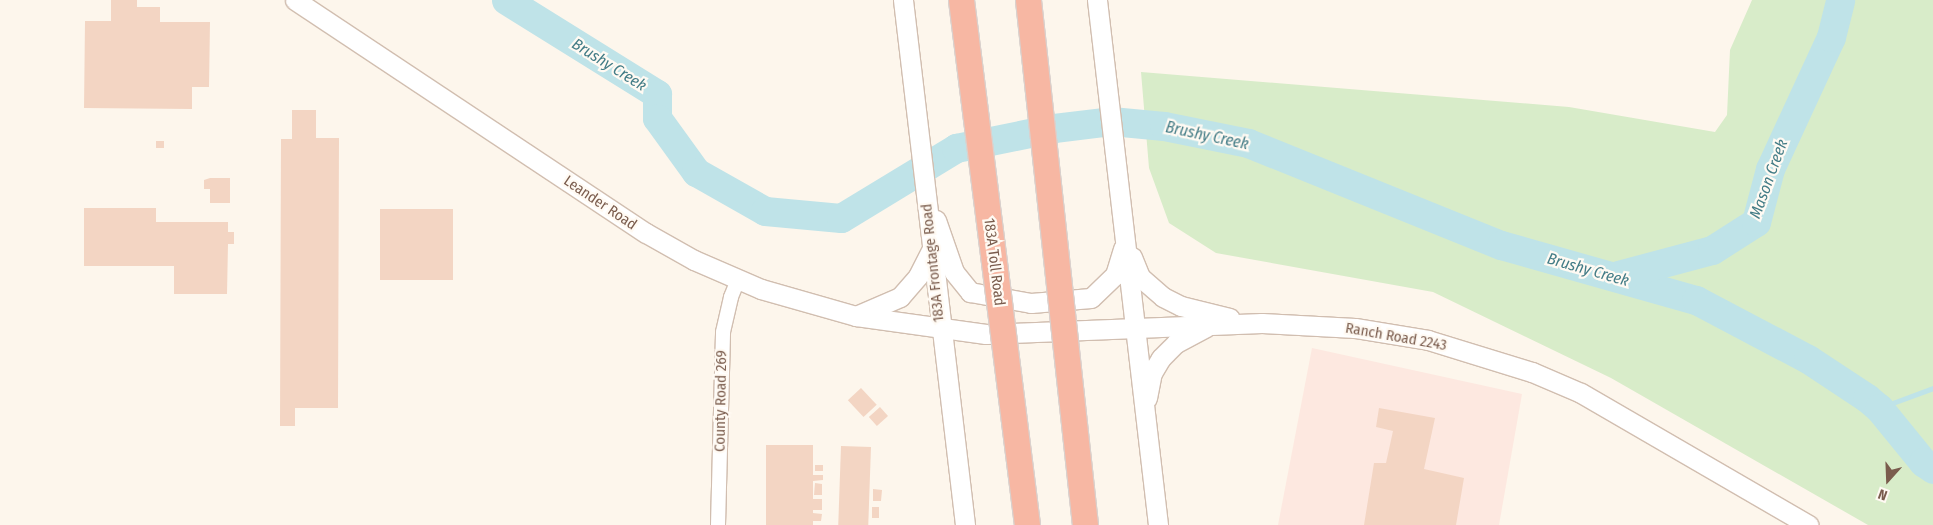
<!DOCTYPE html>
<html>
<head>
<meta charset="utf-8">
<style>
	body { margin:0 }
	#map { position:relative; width:1933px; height:525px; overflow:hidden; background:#fdf6ec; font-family:"Fira Sans Condensed",sans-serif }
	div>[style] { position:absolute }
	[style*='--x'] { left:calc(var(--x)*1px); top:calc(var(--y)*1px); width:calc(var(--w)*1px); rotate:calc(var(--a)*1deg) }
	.commercial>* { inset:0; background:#fde8e0 }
	.green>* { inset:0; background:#d8ecc9 }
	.stream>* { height:5px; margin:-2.5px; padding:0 2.5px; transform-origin:2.5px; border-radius:2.5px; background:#bfe3e8 }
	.river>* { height:29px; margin:-14.5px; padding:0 14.5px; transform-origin:14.5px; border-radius:14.5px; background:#bfe3e8 }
	.building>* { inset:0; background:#f3d5c3; transform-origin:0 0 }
	.roads { filter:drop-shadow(1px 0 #d1beb0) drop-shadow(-1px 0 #d1beb0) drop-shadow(0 1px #d1beb0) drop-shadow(0 -1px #d1beb0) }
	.street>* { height:14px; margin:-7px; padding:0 7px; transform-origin:7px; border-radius:7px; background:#fff }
	.secondary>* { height:19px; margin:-9.5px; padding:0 9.5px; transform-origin:9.5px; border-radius:9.5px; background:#fff }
	.bridges { filter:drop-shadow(1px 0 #dad1cd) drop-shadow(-1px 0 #dad1cd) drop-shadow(0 1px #dad1cd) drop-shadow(0 -1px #dad1cd) }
	.highway-bridge>* { height:25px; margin:-12.5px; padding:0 12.5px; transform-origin:12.5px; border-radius:12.5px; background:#f7b7a3 }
	span { translate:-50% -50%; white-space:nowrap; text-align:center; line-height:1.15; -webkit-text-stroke:4.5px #fffaf3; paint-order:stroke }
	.street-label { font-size:15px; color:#7a5c4d }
	.water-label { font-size:16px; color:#437c86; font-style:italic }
	.north { position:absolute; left:1863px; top:455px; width:50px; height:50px; -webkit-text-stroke:4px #fffaf3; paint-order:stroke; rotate:200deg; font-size:14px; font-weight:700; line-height:20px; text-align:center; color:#7a5c4d }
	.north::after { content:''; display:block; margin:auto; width:18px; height:22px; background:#7a5c4d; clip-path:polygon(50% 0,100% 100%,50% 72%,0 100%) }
</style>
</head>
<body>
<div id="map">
	<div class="commercial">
		<i style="clip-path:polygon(1312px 348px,1522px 394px,1499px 525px,1278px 525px)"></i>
	</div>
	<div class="green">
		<i style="clip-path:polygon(1752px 0,1933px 0,1933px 525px,1868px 525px,1611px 378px,1433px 292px,1216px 253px,1169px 223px,1149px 168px,1141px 72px,1569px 107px,1715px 132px,1727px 115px,1730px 50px)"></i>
	</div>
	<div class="stream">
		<i style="--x:1879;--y:408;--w:58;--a:-20.3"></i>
	</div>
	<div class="river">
		<i style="--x:506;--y:0;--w:178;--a:31.9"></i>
		<i style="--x:657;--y:94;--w:24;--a:90"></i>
		<i style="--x:657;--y:118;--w:67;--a:54.2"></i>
		<i style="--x:696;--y:172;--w:79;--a:29.5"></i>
		<i style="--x:765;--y:211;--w:76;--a:5.3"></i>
		<i style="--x:841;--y:218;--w:135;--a:-31.3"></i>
		<i style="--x:956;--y:148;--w:100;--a:-11.5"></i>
		<i style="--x:1054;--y:128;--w:57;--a:-7"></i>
		<i style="--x:1111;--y:121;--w:53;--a:5.4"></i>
		<i style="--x:1164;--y:126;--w:86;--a:11.4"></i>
		<i style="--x:1248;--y:143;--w:273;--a:22"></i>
		<i style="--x:1501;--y:245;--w:203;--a:15.8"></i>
		<i style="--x:1696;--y:300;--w:127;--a:27.8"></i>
		<i style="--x:1808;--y:359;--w:71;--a:33.5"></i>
		<i style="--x:1867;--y:398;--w:16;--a:40"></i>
		<i style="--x:1879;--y:408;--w:70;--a:50.8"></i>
		<i style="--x:1923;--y:462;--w:12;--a:35"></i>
		<i style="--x:1618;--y:275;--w:97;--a:-14.9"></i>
		<i style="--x:1712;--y:250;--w:52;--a:-32.5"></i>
		<i style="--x:1756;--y:222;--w:55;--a:-75.2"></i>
		<i style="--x:1770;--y:169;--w:145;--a:-65.2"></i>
		<i style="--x:1831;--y:37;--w:38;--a:-76"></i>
	</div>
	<div class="building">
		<i style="clip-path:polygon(111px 0,137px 0,137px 7px,160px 7px,160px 22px,210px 22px,209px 87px,192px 87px,192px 109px,84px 108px,85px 21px,111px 21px)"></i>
		<i style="clip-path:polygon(292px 110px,316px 110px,316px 138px,339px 138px,338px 408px,295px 408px,295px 426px,280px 426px,281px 139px,292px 139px)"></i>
		<i style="left:156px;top:141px;width:8px;height:7px"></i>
		<i style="clip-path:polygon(210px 178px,230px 178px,230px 203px,210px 203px,210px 189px,204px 189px,204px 180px)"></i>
		<i style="clip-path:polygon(84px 208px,156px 208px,156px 222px,228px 222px,228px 232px,234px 232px,234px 244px,228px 244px,227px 294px,174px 294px,174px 266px,84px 266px)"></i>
		<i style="left:380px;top:209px;width:73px;height:71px"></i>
		<i style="left:861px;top:388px;width:23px;height:18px;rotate:47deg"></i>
		<i style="left:880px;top:407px;width:12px;height:15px;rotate:48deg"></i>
		<i style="clip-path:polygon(1379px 408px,1435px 418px,1424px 469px,1464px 478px,1456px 525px,1364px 525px,1374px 463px,1386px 463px,1393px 431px,1376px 427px)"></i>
		<i style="left:766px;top:445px;width:47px;height:80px"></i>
		<i style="left:841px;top:446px;width:30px;height:79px;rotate:2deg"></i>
		<i style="left:815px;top:465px;width:8px;height:6px"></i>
		<i style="clip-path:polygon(813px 475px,823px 475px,823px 480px,813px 481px)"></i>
		<i style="clip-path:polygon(815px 483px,822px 484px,822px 495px,814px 495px)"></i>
		<i style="clip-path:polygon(873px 489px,882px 490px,881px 501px,873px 501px)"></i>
		<i style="left:813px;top:499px;width:9px;height:11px"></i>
		<i style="left:872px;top:507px;width:7px;height:11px"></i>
		<i style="clip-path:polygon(813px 513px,822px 514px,821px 521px,812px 521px)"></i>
	</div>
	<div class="roads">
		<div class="street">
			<i style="--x:718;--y:525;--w:193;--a:-88.5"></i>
			<i style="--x:723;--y:332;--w:36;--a:-77"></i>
			<i style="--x:731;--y:297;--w:18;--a:-68"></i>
		</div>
		<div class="secondary">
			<i style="--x:295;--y:0;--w:421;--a:33.6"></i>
			<i style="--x:646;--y:233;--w:55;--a:29.4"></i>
			<i style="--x:694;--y:260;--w:73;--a:23.4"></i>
			<i style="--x:761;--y:289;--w:99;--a:15.9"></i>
			<i style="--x:856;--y:316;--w:131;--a:7.9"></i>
			<i style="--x:986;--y:334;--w:276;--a:-2.3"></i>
			<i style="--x:1262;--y:323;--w:93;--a:3.1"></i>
			<i style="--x:1355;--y:328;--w:74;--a:9.3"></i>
			<i style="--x:1428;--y:340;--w:109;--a:17.1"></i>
			<i style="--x:1532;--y:372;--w:53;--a:23.2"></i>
			<i style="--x:1581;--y:393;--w:263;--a:30.1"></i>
			<i style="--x:903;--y:0;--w:529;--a:83.26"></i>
			<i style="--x:1097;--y:0;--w:529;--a:83.37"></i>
			<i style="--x:936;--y:220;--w:55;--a:70.9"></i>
			<i style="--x:954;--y:272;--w:26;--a:51"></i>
			<i style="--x:970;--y:292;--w:62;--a:10.2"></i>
			<i style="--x:1031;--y:303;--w:60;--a:-4.8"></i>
			<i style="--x:1091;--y:298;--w:33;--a:-44"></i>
			<i style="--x:1115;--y:275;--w:27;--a:-73"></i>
			<i style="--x:1132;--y:257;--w:22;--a:68"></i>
			<i style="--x:1140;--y:277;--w:30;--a:41"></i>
			<i style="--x:1163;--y:297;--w:20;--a:27"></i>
			<i style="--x:1181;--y:306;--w:50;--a:13.8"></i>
			<i style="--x:856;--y:316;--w:48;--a:-23.4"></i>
			<i style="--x:900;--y:297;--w:28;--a:-49"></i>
			<i style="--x:918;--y:276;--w:28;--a:-63"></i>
			<i style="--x:1147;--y:398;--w:25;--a:-79"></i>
			<i style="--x:1152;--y:373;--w:17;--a:-59"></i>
			<i style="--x:1161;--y:358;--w:21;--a:-45"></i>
			<i style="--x:1176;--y:343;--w:34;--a:-28"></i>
		</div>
	</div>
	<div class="bridges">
		<div class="highway-bridge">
			<i style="--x:961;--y:0;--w:529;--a:82.83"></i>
			<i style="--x:1028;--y:0;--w:528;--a:83.8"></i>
		</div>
	</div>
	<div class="street-label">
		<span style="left:600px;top:203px;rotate:34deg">Leander Road</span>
		<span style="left:994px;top:262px;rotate:83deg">183A Toll Road</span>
		<span style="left:933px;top:263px;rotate:-96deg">183A Frontage Road</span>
		<span style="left:1396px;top:337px;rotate:10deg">Ranch Road 2243</span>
		<span style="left:721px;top:401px;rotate:-89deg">County Road 269</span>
	</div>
	<div class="water-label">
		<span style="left:609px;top:65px;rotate:32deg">Brushy Creek</span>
		<span style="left:1207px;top:136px;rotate:12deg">Brushy Creek</span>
		<span style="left:1769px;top:179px;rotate:-70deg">Mason Creek</span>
		<span style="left:1588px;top:270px;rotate:16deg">Brushy Creek</span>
	</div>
	<div class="north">N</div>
</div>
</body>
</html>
